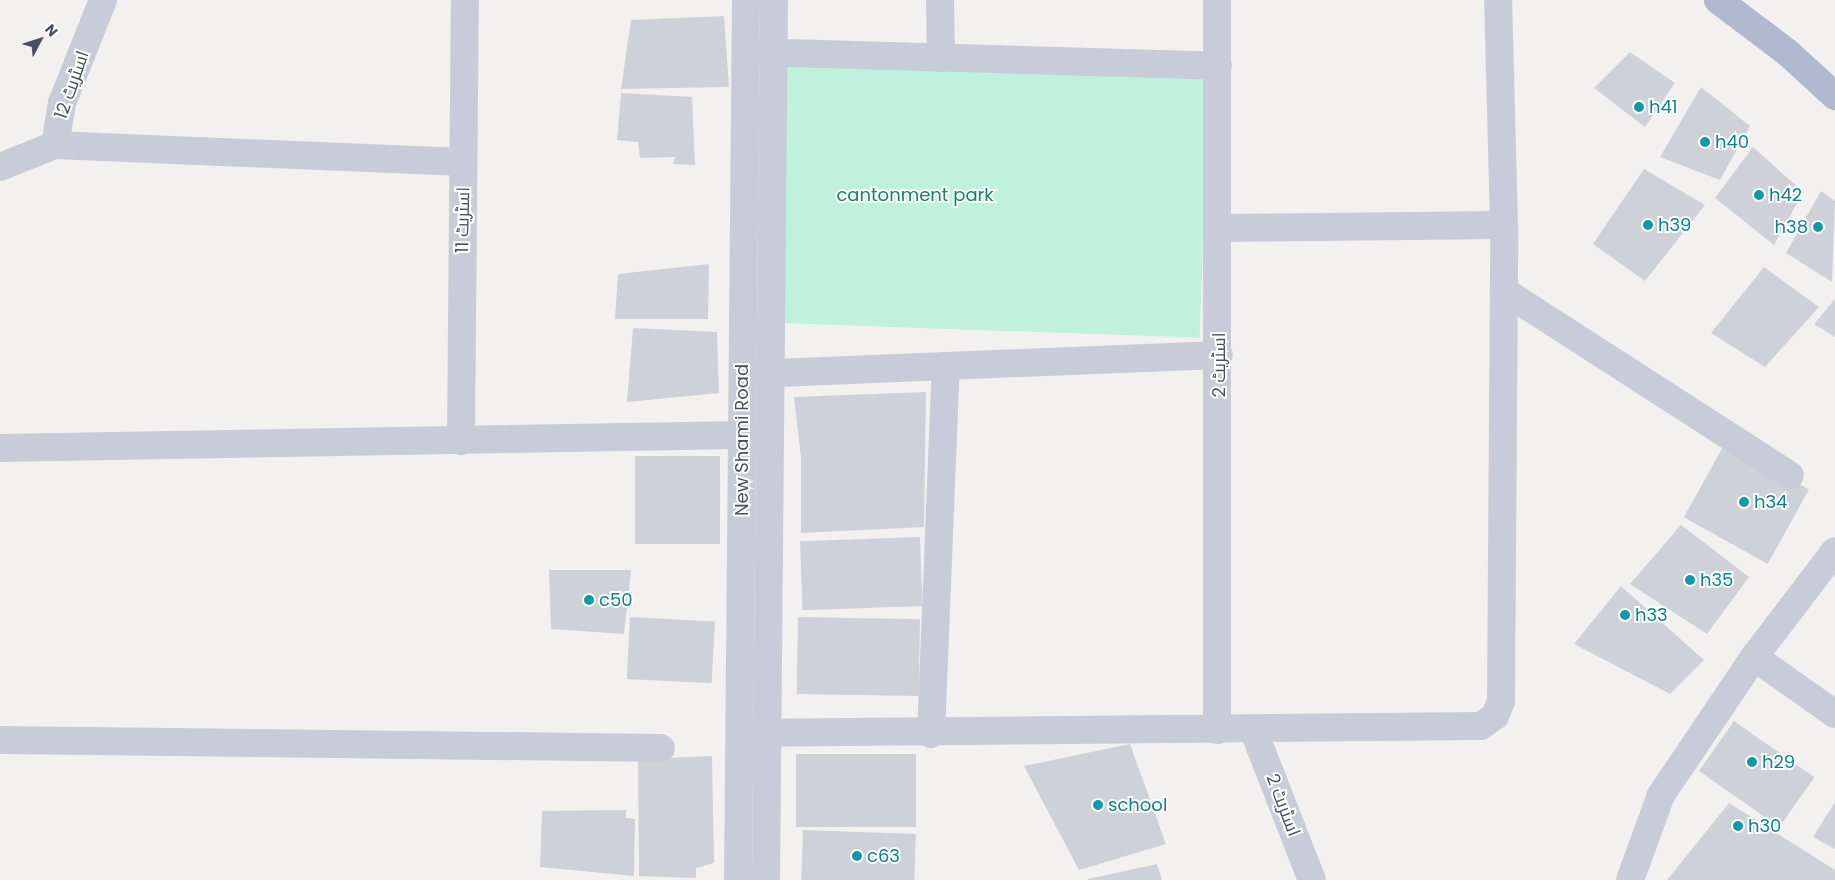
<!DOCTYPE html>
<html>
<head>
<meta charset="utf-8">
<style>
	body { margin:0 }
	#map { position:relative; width:1835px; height:880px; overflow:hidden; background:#f3f1f0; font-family:Poppins,Cairo,sans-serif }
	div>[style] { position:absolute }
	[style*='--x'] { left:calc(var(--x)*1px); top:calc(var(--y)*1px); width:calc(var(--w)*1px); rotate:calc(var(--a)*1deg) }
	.green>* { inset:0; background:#bff1dd; transform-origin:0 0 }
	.building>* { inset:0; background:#cfd1d8; transform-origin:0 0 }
	.minor>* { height:28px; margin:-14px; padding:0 14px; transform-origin:14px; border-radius:14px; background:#c7ccd8 }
	.major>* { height:28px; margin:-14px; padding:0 14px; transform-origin:14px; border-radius:14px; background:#b0b9d0 }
	.dots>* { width:14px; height:14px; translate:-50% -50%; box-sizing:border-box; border:2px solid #fff; border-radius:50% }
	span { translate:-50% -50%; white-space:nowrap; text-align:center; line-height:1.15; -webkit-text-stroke:4px #fff; paint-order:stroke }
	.street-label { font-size:18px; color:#484f5f }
	.culture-label { font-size:18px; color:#0d838f }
	.left { translate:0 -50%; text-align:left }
	.right { translate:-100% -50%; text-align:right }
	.park-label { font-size:18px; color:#158364 }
	.north { position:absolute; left:15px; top:15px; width:50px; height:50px; -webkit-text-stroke:4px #fff; paint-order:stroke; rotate:50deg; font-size:14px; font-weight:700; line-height:20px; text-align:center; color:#484f5f }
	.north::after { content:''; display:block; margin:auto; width:18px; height:22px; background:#484f5f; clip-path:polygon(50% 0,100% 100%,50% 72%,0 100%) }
</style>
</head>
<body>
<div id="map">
	<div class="green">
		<i style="left:782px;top:62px;width:427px;height:261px;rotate:2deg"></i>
	</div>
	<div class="building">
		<i style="clip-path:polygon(724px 16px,729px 87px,621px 89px,631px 20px)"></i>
		<i style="clip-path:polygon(1630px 52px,1675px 83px,1645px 127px,1594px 88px)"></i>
		<i style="clip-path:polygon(1701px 87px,1750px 126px,1720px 180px,1660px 157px)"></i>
		<i style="clip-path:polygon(621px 93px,692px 97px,695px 165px,673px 164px,675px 157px,640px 158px,638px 142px,617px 140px)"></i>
		<i style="clip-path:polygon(1753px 147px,1803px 192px,1774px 245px,1715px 198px)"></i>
		<i style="clip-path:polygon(1644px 169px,1705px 205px,1645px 281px,1593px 244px)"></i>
		<i style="clip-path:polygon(1821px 191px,1835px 201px,1832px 282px,1786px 253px)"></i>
		<i style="clip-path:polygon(709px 264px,708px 319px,615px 319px,618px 274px)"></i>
		<i style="clip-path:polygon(1764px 267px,1819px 307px,1765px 367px,1711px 333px)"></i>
		<i style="clip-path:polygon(1835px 299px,1835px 337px,1814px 324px)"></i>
		<i style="clip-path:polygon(633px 328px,717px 332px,719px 393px,627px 402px)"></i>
		<i style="clip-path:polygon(926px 392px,924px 527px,801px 533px,801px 458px,794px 397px)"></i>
		<i style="left:1725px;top:443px;width:96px;height:85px;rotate:29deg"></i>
		<i style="left:635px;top:456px;width:85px;height:88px"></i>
		<i style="clip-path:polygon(1681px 525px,1749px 577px,1707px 634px,1630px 584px)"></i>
		<i style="left:920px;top:537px;width:69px;height:120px;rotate:88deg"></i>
		<i style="clip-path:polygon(549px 570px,631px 570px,624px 634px,551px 629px)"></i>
		<i style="clip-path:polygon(1621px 586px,1704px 660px,1670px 694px,1574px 644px)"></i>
		<i style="left:630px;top:617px;width:85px;height:62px;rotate:3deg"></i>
		<i style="left:798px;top:617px;width:122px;height:77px;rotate:1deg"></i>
		<i style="left:1734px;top:721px;width:98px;height:61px;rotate:35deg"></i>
		<i style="clip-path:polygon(1130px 744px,1166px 844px,1079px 870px,1024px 766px)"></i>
		<i style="left:796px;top:754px;width:120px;height:73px"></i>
		<i style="clip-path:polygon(712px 756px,714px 863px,696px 868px,696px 878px,639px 876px,638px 759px)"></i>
		<i style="clip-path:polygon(1835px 802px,1835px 849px,1813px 837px)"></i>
		<i style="clip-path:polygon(1729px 803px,1835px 870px,1835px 880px,1667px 880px)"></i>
		<i style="clip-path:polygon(626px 810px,626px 818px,635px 819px,634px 876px,540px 867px,542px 811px)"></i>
		<i style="left:803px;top:830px;width:113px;height:51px;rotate:2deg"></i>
		<i style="clip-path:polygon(1157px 864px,1162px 880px,1088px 880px,1088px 879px)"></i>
	</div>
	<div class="minor">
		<i style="--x:940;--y:0;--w:58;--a:89"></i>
		<i style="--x:757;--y:52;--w:461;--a:1.7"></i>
		<i style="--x:55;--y:145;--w:408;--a:2.4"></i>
		<i style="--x:0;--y:167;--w:59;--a:-21.8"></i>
		<i style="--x:55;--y:145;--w:43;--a:-80.5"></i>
		<i style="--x:62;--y:103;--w:111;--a:-68.3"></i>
		<i style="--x:1219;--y:228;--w:285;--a:-0.6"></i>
		<i style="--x:1504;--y:291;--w:340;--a:32.8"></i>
		<i style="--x:753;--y:374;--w:193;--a:-2.4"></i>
		<i style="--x:461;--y:441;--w:441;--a:-89.5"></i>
		<i style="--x:0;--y:448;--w:741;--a:-1.01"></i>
		<i style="--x:1754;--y:657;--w:99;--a:35.1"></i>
		<i style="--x:1253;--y:729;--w:162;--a:68.7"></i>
		<i style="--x:1217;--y:730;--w:730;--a:-90"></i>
		<i style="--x:741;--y:733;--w:740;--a:-0.54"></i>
		<i style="--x:1481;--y:726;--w:17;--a:-36"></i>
		<i style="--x:1495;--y:716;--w:16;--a:-68"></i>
		<i style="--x:1501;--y:701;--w:476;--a:-89.6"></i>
		<i style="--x:1504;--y:225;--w:225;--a:-91.5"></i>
		<i style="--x:931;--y:734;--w:368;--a:-87.7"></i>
		<i style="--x:946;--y:366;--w:273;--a:-2.3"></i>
		<i style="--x:0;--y:740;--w:661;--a:0.69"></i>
		<i style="--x:738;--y:880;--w:880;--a:-89.48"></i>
		<i style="--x:766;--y:880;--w:880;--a:-89.48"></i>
		<i style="--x:1630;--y:880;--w:90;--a:-70"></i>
		<i style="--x:1661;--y:795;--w:166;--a:-56"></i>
		<i style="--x:1754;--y:657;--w:133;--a:-52.6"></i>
	</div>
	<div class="major">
		<i style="--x:1718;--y:0;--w:88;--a:37.1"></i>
		<i style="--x:1788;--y:53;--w:64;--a:42.5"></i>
	</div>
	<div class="dots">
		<i style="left:1639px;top:107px;background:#0f9aa8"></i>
		<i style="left:1705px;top:142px;background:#0f9aa8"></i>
		<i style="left:1759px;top:195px;background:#0f9aa8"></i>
		<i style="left:1648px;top:225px;background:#0f9aa8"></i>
		<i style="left:1818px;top:227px;background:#0f9aa8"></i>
		<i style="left:1744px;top:502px;background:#0f9aa8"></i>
		<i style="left:1690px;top:580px;background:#0f9aa8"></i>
		<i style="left:589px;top:600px;background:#0f9aa8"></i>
		<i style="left:1625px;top:615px;background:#0f9aa8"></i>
		<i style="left:1752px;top:762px;background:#0f9aa8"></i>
		<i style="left:1098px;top:805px;background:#0f9aa8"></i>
		<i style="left:1738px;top:826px;background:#0f9aa8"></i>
		<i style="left:857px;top:856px;background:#0f9aa8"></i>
	</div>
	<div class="street-label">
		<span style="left:72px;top:85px;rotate:-71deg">اسٹریٹ 12</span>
		<span style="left:463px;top:220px;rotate:-89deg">اسٹریٹ 11</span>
		<span style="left:1219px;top:365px;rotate:-90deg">اسٹریٹ 2</span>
		<span style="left:742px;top:440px;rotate:-90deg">New Shami Road</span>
		<span style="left:1283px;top:805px;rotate:69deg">اسٹریٹ 2</span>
	</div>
	<div class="culture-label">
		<span class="left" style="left:1649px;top:107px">h41</span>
		<span class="left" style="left:1715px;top:142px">h40</span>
		<span class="left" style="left:1769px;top:195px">h42</span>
		<span class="left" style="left:1658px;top:225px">h39</span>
		<span class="right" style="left:1808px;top:227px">h38</span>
		<span class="left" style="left:1754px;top:502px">h34</span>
		<span class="left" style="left:1700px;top:580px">h35</span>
		<span class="left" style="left:599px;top:600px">c50</span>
		<span class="left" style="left:1635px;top:615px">h33</span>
		<span class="left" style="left:1762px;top:762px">h29</span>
		<span class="left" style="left:1108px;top:805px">school</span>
		<span class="left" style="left:1748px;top:826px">h30</span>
		<span class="left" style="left:867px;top:856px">c63</span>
	</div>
	<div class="park-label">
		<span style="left:915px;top:195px">cantonment park</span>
	</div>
	<div class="north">N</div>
</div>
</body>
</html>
